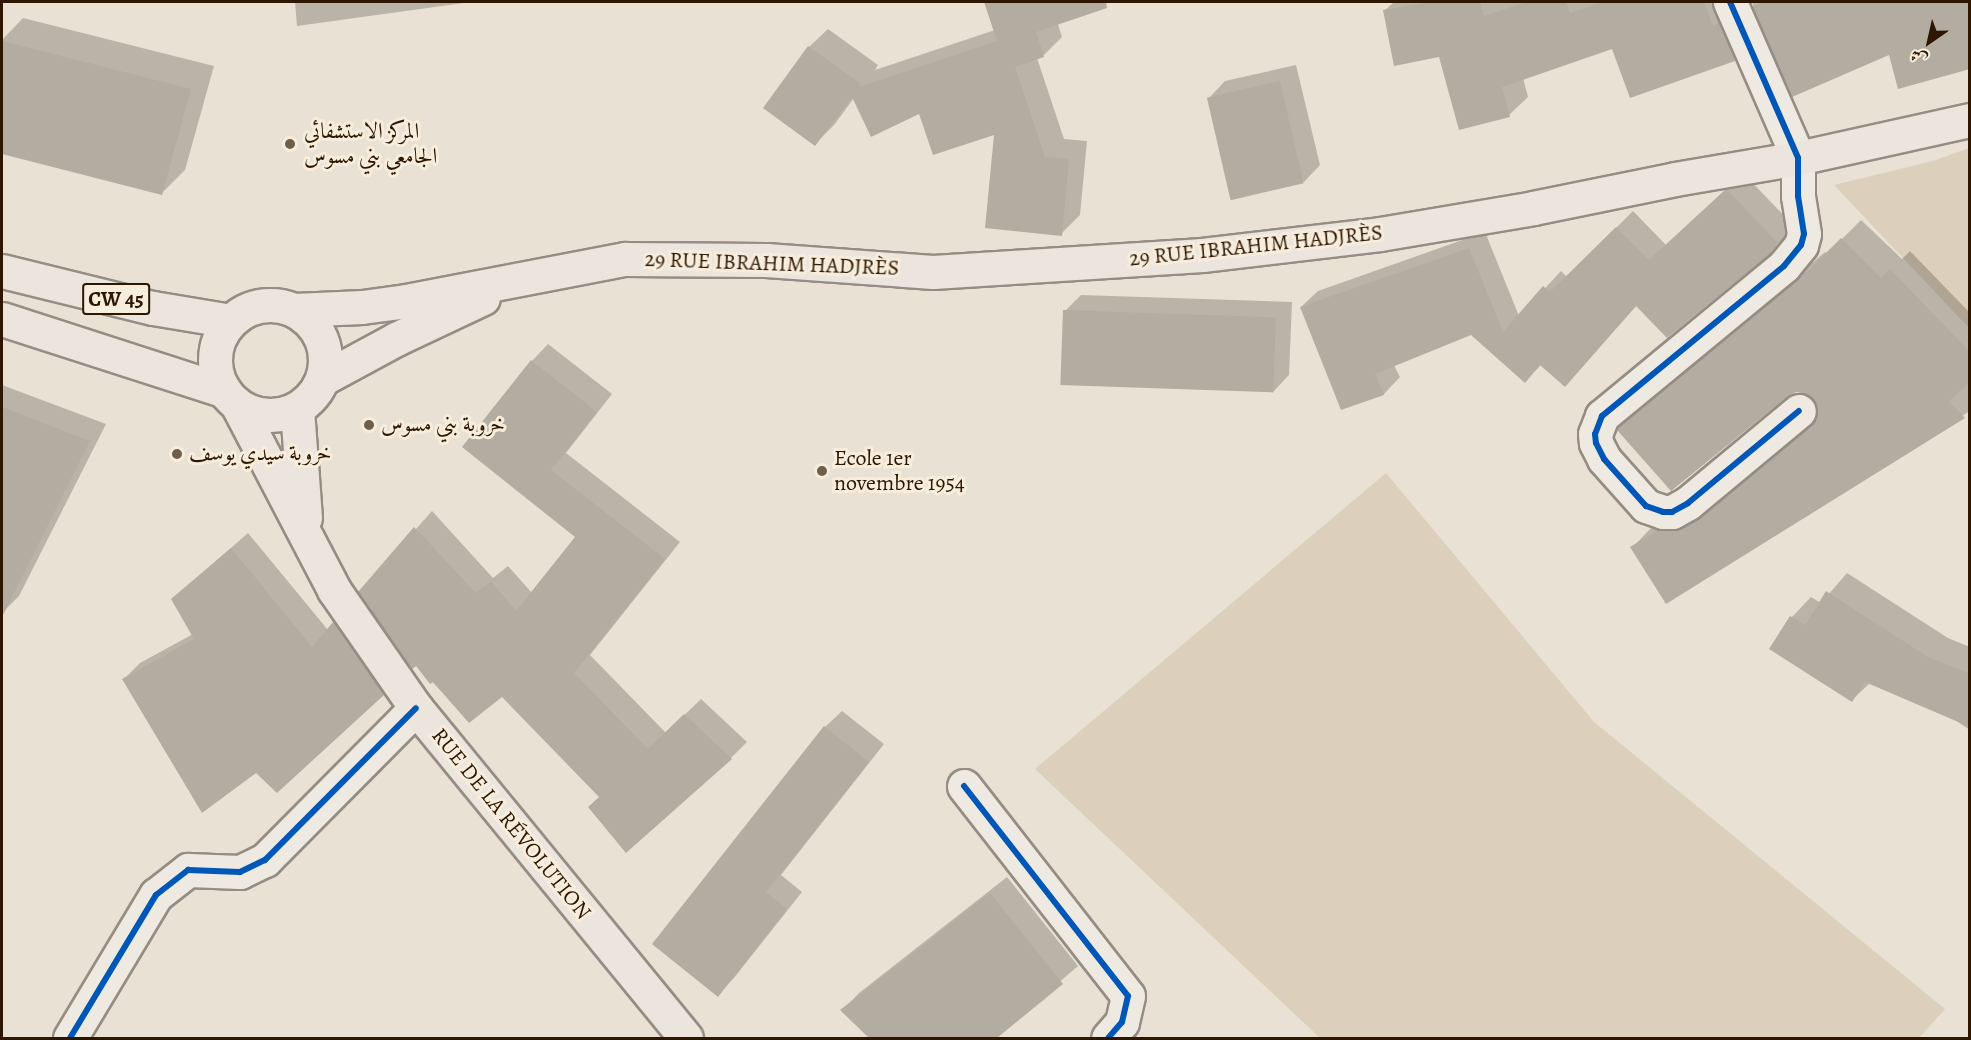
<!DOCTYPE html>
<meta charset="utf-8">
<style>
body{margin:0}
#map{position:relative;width:1971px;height:1040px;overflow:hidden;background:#e9e1d3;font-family:Alegreya,Amiri,serif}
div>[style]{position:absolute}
.green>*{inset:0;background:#dccfbb}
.shadow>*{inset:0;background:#0003}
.building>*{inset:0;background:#b3aca0;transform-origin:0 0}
.roads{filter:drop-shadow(2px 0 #958d83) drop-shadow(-2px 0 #958d83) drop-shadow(0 2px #958d83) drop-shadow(0 -2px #958d83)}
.minor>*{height:33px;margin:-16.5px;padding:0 16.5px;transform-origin:16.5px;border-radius:16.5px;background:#eeeae2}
.major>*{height:33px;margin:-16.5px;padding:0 16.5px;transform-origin:16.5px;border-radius:16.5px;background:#ebe5dd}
.major>.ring{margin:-16.5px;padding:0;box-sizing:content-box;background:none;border:33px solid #ebe5dd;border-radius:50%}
.cycleway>*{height:6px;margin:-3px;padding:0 3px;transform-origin:3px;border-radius:3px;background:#0057b8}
.dots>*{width:16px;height:16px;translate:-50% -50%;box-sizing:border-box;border:3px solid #f7eddd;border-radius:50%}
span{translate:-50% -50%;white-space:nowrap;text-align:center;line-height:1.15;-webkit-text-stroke:6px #f7eddd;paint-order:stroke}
.shield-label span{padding:2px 4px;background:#f7eddd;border:2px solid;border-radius:4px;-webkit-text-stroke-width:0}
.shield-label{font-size:21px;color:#2e1700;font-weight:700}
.poi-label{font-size:22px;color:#2e1700}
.left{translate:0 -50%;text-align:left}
.street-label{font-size:22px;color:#2e1700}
.frame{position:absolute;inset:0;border:3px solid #2e1700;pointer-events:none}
.north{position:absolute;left:1899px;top:12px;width:60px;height:60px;-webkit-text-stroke:4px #f7eddd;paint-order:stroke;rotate:214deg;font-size:16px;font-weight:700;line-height:24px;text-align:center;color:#2e1700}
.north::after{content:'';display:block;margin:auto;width:21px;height:27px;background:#2e1700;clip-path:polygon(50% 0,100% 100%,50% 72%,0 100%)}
</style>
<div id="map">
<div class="green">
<i style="clip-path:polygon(1969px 148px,1970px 148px,1969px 328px,1834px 185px,1933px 161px)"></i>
<i style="clip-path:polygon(1386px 473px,1594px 722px,1945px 1009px,1919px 1038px,1320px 1038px,1035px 769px)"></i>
</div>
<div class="shadow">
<i style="clip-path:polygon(295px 2px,471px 2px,297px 26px)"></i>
<i style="clip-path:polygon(985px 2px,1071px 2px,1072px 6px,1057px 21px,1062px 37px,1043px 56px,1037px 58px,1064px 139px,1087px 141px,1080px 215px,1061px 234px,995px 133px,854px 98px,834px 125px,815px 144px,809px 47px,828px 29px,878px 65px,875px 70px,995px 30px)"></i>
<i style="clip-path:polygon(1394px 2px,1737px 2px,1753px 41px,1734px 59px,1613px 47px,1523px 78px,1528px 97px,1509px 115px,1384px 11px)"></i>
<i style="clip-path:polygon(1752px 2px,1970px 2px,1970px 68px,1890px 53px,1793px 95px)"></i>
<i style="clip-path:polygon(23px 18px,214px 66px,185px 170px,162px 193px,2px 152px,2px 40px)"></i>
<i style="clip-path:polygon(1296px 65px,1320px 165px,1304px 182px,1209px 98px,1225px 81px)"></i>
<i style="clip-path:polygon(1744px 174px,1794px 226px,1787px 234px,1770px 252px,1637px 305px,1565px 385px,1541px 365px,1525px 381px,1471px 333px,1394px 365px,1400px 377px,1384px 394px,1342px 408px,1301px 307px,1318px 291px,1485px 232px,1519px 316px,1561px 271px,1567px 277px,1633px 211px,1666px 245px)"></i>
<i style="clip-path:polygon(1861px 220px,1902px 259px,1910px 251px,1970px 313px,1970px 411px,1666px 602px,1632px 548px,1651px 528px,1679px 511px,1702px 510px,1721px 498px,1817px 418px,1819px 407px,1815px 399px,1805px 392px,1795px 391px,1619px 428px,1639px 408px,1825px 252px,1827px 254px)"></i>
<i style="clip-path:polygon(1081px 295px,1292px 302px,1289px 375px,1273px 392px,1065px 311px)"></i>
<i style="clip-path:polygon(548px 344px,612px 394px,566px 453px,680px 542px,590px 655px,666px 733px,701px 699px,747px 742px,731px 758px,601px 797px,502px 695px,469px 721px,416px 664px,360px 592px,432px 511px,493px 578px,508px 566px,532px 593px,577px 536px,464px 447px,532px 361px)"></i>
<i style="clip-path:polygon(2px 385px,106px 424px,19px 596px,3px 612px)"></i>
<i style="clip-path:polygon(248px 533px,328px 630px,350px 607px,400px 677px,383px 694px,256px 771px,124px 679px,140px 663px,193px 634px,173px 599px)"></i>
<i style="clip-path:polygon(1847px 573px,1948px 638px,1970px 647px,1970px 730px,1952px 718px,1870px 683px,1852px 700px,1771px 648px,1792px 617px,1811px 597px,1821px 603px)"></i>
<i style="clip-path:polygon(842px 711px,884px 744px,781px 875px,802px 892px,734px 978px,717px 995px,825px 727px)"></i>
<i style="clip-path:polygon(1007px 877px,1078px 966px,994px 1038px,871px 1038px,843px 1010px,859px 993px)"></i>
</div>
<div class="building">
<i style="clip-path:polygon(984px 2px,1106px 2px,1107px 8px,1036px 32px,1044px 57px,1015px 67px,1045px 157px,1069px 159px,1062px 236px,985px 228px,994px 135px,933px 155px,919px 114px,871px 137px,852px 97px,815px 146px,763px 108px,808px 46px,861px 84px,859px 87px,997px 41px)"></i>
<i style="clip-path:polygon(1429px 2px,1480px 2px,1484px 16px,1527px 2px,1566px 2px,1570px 13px,1603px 2px,1704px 2px,1713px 26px,1719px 23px,1735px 61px,1630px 98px,1612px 49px,1502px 87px,1510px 117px,1459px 130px,1439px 57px,1394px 66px,1383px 10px)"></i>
<i style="clip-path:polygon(1763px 2px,1970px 2px,1970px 69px,1898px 89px,1889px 55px,1792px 97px,1752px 7px)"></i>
<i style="clip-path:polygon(2px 41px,191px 89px,162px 195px,2px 154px)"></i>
<i style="left:1280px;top:81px;width:105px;height:75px;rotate:77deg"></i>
<i style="clip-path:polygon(1726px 189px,1778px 243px,1771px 253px,1667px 338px,1636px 306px,1565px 387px,1540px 365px,1525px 383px,1471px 335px,1375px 374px,1384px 395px,1341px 410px,1300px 307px,1469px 248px,1503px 332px,1543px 286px,1550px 292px,1616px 227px,1649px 260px)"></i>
<i style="clip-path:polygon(1841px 238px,1881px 278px,1890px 269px,1970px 352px,1970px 382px,1949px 401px,1965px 418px,1666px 604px,1630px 547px,1658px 530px,1681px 529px,1700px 517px,1811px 425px,1817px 417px,1817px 407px,1814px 400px,1806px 394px,1796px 392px,1788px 396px,1671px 491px,1617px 430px,1618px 427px,1796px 280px,1804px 271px,1806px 273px)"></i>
<i style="left:1063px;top:310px;width:213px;height:75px;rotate:2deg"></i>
<i style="clip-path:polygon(531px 360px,597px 412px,551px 470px,665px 559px,574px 673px,648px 749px,684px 714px,732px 759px,626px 853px,588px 807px,599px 797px,502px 697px,469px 723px,433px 682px,430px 684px,416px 666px,412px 669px,358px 592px,414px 527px,476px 593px,491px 581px,516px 611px,575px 537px,462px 447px)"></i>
<i style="clip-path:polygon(2px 407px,90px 441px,2px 617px)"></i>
<i style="clip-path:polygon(231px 548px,312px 647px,333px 622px,384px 695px,277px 793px,256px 773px,202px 813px,122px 679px,194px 639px,171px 599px)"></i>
<i style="clip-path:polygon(1826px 591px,1928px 657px,1970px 674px,1970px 727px,1865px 682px,1852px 702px,1769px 649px,1790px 616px,1805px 625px)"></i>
<i style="clip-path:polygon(824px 726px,869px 762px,766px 892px,787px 909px,718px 997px,652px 944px)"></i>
<i style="clip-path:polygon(990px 893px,1063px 984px,997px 1038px,869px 1038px,840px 1010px)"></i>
</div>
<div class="roads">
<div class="minor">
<i style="left:1730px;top:2px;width:170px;rotate:66.4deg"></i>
<i style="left:1798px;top:158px;width:38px;rotate:90deg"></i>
<i style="left:1798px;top:196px;width:38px;rotate:81deg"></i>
<i style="left:1804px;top:234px;width:11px;rotate:105deg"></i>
<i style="left:1801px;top:245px;width:27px;rotate:129deg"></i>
<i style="left:1784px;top:266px;width:236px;rotate:140.5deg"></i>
<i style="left:1602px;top:416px;width:19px;rotate:111deg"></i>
<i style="left:1595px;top:434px;width:9px;rotate:84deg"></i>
<i style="left:1596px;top:443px;width:18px;rotate:63deg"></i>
<i style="left:1604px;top:459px;width:63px;rotate:48.2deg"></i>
<i style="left:1646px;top:506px;width:18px;rotate:19deg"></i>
<i style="left:1663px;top:512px;width:9px"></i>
<i style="left:1672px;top:512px;width:18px;rotate:-29deg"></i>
<i style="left:1688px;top:503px;width:144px;rotate:-39.7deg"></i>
<i style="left:964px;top:786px;width:266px;rotate:52deg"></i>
<i style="left:1128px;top:996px;width:27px;rotate:103deg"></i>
<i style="left:1122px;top:1022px;width:21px;rotate:131deg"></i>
<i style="left:70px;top:1038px;width:167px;rotate:-59deg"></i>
<i style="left:156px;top:895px;width:41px;rotate:-38deg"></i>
<i style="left:188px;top:870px;width:52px;rotate:2.2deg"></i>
<i style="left:240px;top:872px;width:28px;rotate:-26deg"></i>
<i style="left:265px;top:860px;width:214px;rotate:-45.2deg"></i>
</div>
<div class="major">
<i style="left:2px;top:271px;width:155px;rotate:13.8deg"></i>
<i style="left:153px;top:308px;width:79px;rotate:9.5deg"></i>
<i class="ring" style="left:215px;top:305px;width:77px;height:77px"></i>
<i style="left:294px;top:310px;width:68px;rotate:-2.5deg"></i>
<i style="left:362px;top:307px;width:44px;rotate:-7.8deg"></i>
<i style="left:406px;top:301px;width:223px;rotate:-10.9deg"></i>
<i style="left:625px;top:259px;width:141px;rotate:0.4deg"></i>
<i style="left:766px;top:260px;width:167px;rotate:4.1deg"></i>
<i style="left:933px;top:272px;width:270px;rotate:-3.6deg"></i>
<i style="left:1202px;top:255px;width:179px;rotate:-6.7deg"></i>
<i style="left:1380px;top:234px;width:155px;rotate:-9.6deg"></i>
<i style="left:1533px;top:208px;width:145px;rotate:-11.5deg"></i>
<i style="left:1675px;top:179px;width:125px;rotate:-9.7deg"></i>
<i style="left:1798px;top:158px;width:176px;rotate:-12.5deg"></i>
<i style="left:2px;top:319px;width:234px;rotate:17.9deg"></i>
<i style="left:324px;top:378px;width:82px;rotate:-28.4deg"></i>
<i style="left:396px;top:339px;width:96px;rotate:-25.2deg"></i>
<i style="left:238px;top:406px;width:208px;rotate:62.4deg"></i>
<i style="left:334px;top:590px;width:144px;rotate:55.2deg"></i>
<i style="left:416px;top:708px;width:426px;rotate:50.7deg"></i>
<i style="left:297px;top:409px;width:109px;rotate:85.8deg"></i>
</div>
</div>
<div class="cycleway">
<i style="left:1730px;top:2px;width:170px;rotate:66.4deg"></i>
<i style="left:1798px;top:158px;width:38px;rotate:90deg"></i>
<i style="left:1798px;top:196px;width:38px;rotate:81deg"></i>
<i style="left:1804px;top:234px;width:11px;rotate:105deg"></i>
<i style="left:1801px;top:245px;width:27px;rotate:129deg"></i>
<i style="left:1784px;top:266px;width:236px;rotate:140.5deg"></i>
<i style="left:1602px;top:416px;width:19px;rotate:111deg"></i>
<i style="left:1595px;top:434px;width:9px;rotate:84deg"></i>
<i style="left:1596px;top:443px;width:18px;rotate:63deg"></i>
<i style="left:1604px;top:459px;width:63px;rotate:48.2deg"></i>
<i style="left:1646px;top:506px;width:18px;rotate:19deg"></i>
<i style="left:1663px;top:512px;width:9px"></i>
<i style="left:1672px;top:512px;width:18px;rotate:-29deg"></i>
<i style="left:1688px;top:503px;width:144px;rotate:-39.7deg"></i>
<i style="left:964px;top:786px;width:266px;rotate:52deg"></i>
<i style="left:1128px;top:996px;width:27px;rotate:103deg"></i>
<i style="left:1122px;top:1022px;width:21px;rotate:131deg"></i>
<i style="left:70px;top:1038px;width:167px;rotate:-59deg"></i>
<i style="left:156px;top:895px;width:41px;rotate:-38deg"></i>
<i style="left:188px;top:870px;width:52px;rotate:2.2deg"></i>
<i style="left:240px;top:872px;width:28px;rotate:-26deg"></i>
<i style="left:265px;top:860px;width:214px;rotate:-45.2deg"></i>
</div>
<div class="dots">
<i style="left:290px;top:144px;background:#6f5e4a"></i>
<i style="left:369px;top:425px;background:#6f5e4a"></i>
<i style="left:177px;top:454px;background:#6f5e4a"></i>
<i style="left:822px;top:471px;background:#6f5e4a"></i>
</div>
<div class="shield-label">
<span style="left:116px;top:299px">CW 45</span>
</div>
<div class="poi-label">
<span class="left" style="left:304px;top:144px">المركز الاستشفائي<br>الجامعي بني مسوس</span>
<span class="left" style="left:381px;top:425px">خروبة بني مسوس</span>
<span class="left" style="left:189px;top:454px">خروبة سيدي يوسف</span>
<span class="left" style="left:834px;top:471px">Ecole 1er<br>novembre 1954</span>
</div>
<div class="street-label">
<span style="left:1256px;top:246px;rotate:-6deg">29 RUE IBRAHIM HADJRÈS</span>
<span style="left:772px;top:264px;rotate:2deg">29 RUE IBRAHIM HADJRÈS</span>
<span style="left:511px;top:824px;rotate:51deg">RUE DE LA RÉVOLUTION</span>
</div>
<div class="frame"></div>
<div class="north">ش</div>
</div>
